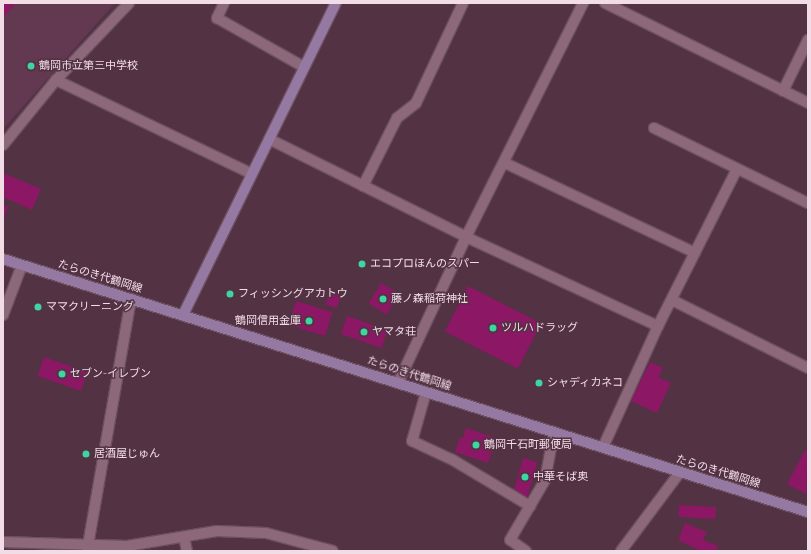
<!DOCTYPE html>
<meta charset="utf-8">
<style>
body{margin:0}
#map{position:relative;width:811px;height:554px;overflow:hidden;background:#533244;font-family:"Sofia Sans Condensed","Noto Sans JP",sans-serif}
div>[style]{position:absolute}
.built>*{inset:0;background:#623950}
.building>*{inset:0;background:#8c1764;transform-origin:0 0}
.roads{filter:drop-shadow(1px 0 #6b505f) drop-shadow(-1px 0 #6b505f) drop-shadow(0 1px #6b505f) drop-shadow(0 -1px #6b505f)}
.street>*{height:10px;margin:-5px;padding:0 5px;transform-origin:5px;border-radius:5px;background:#8d687b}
.secondary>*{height:10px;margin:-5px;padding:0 5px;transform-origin:5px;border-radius:5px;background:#9579a3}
.dots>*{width:11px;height:11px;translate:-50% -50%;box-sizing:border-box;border:2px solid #533244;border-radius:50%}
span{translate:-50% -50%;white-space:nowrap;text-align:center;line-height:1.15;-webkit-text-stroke:3px #533244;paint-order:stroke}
.poi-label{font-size:11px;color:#f2dde7}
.left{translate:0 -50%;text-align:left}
.right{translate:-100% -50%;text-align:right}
.street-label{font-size:11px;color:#f2dde7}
.frame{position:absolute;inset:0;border:4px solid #f2dde7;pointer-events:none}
</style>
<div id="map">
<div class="built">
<i style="clip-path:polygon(3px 3px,115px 3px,3px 129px)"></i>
</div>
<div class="building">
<i style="clip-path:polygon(3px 3px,16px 3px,3px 18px)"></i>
<i style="clip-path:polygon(3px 173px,41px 189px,32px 210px,3px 197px)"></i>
<i style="clip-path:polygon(3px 205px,8px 207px,3px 219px)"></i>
<i style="left:381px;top:283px;width:21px;height:24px;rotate:31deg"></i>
<i style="left:468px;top:286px;width:82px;height:51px;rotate:27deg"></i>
<i style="left:330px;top:291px;width:12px;height:14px;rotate:20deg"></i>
<i style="left:296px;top:301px;width:38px;height:25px;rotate:17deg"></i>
<i style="left:347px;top:316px;width:43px;height:19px;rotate:19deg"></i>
<i style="left:44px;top:357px;width:46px;height:20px;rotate:19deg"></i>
<i style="clip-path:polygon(650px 362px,663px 368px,658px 377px,671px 383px,657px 413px,631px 401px)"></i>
<i style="clip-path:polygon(466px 428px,496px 438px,488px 463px,455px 452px,460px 437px,463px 438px)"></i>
<i style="clip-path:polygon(805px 450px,808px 451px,806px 494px,787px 484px)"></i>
<i style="left:523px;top:458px;width:15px;height:36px;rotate:16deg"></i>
<i style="left:679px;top:505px;width:37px;height:12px;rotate:3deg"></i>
<i style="clip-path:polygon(685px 523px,707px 532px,703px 540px,718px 546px,716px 551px,701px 551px,678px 540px)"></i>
</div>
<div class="roads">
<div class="street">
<i style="left:224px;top:3px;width:17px;rotate:115deg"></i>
<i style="left:217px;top:18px;width:100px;rotate:29.4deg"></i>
<i style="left:605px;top:3px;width:226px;rotate:26.2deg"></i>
<i style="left:56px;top:80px;width:217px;rotate:25.6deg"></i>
<i style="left:783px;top:91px;width:57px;rotate:-63.9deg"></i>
<i style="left:654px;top:128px;width:171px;rotate:26deg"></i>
<i style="left:269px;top:139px;width:220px;rotate:26.4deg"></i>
<i style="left:466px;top:237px;width:212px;rotate:24.9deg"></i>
<i style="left:658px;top:326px;width:133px;rotate:114.4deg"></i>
<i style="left:3px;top:145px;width:84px;rotate:-50.8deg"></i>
<i style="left:56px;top:80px;width:106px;rotate:-46.5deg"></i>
<i style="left:505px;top:163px;width:210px;rotate:25.3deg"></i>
<i style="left:363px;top:186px;width:76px;rotate:-63.4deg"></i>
<i style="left:397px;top:118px;width:24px;rotate:-38deg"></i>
<i style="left:416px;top:103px;width:110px;rotate:-64.8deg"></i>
<i style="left:672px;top:300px;width:152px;rotate:26.6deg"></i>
<i style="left:3px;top:315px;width:53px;rotate:-69.2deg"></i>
<i style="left:658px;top:326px;width:176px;rotate:-63.3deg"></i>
<i style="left:398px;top:383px;width:161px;rotate:-65deg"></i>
<i style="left:466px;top:237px;width:262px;rotate:-63.4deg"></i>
<i style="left:426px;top:392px;width:51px;rotate:105.9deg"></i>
<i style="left:412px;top:441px;width:45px;rotate:24.9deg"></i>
<i style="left:453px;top:460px;width:90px;rotate:30.9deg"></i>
<i style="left:184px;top:537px;width:14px;rotate:78deg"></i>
<i style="left:3px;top:542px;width:124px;rotate:1.8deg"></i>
<i style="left:127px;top:546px;width:91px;rotate:-9.5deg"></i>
<i style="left:217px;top:531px;width:49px;rotate:2.3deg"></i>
<i style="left:266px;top:533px;width:69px;rotate:15deg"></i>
<i style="left:87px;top:551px;width:256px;rotate:-80.1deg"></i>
<i style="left:526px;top:551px;width:19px;rotate:-145deg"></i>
<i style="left:510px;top:540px;width:69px;rotate:-59.7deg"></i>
<i style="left:545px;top:480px;width:49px;rotate:-79.4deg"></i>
<i style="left:621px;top:551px;width:99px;rotate:-53.2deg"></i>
</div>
<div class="secondary">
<i style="left:3px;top:259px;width:844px;rotate:17.45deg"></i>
<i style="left:183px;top:315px;width:347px;rotate:-63.9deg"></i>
</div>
</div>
<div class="dots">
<i style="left:31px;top:66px;background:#3fd4a2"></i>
<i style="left:362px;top:264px;background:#3fd4a2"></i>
<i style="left:230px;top:294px;background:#3fd4a2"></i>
<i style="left:383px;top:299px;background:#3fd4a2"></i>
<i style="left:38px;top:307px;background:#3fd4a2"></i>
<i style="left:309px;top:321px;background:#3fd4a2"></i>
<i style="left:493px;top:328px;background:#3fd4a2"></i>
<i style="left:364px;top:332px;background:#3fd4a2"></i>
<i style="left:62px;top:374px;background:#3fd4a2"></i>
<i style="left:539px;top:383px;background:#3fd4a2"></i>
<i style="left:476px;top:445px;background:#3fd4a2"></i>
<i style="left:86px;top:454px;background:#3fd4a2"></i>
<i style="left:525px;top:477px;background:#3fd4a2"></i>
</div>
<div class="poi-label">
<span class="left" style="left:39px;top:66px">鶴岡市立第三中学校</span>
<span class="left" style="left:370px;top:264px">エコプロほんのスパー</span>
<span class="left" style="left:238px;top:294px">フィッシングアカトウ</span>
<span class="left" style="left:391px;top:299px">藤ノ森稲荷神社</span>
<span class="left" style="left:46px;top:307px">ママクリーニング</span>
<span class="right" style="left:301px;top:321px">鶴岡信用金庫</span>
<span class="left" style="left:501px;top:328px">ツルハドラッグ</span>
<span class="left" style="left:372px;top:332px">ヤマタ荘</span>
<span class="left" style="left:70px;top:374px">セブン-イレブン</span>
<span class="left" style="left:547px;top:383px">シャディカネコ</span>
<span class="left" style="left:484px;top:445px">鶴岡千石町郵便局</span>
<span class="left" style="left:94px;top:454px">居酒屋じゅん</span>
<span class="left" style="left:533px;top:477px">中華そば奥</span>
</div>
<div class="street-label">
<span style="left:100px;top:277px;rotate:17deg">たらのき代鶴岡線</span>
<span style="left:409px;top:374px;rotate:18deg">たらのき代鶴岡線</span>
<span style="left:718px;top:472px;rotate:17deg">たらのき代鶴岡線</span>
</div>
<div class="frame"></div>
</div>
